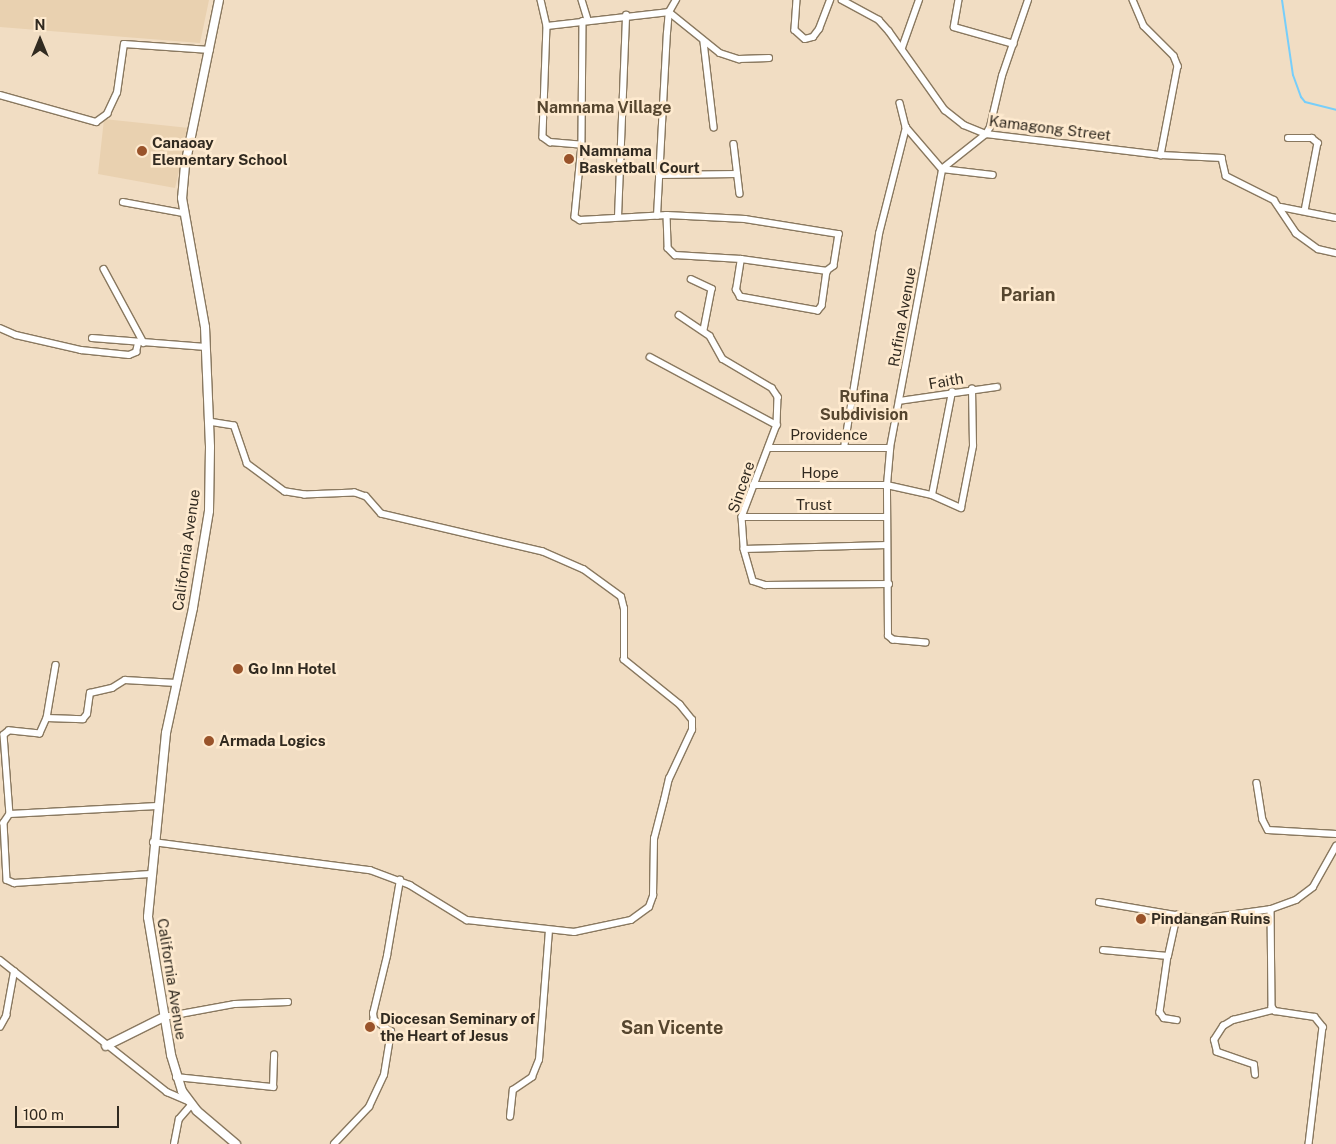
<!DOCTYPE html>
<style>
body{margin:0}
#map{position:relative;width:1336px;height:1144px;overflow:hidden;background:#f1ddc3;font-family:"Public Sans",sans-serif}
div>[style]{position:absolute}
.built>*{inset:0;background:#e9d1b0}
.green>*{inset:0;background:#adbe90}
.round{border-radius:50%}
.stream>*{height:2px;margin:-1px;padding:0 1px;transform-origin:1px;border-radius:1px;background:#77cefa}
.roads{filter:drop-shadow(1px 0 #89785f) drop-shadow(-1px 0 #89785f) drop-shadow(0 1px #89785f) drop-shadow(0 -1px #89785f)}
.street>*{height:5.5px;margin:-2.75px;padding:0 2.75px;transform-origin:2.75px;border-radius:2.75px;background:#fff}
.secondary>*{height:8px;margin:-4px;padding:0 4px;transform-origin:4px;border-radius:4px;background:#fff}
.dots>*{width:14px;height:14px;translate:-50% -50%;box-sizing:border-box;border:2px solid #feeacf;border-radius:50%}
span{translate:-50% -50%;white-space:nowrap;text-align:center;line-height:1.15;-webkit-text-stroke:5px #feeacf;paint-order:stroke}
.street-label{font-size:15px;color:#312a20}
.poi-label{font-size:15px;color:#312a20;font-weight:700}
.left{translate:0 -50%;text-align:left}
.neighbourhood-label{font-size:16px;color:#56462f;font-weight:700}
.quarter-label{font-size:18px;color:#56462f;font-weight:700}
.north{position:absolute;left:15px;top:15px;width:50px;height:50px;-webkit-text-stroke:4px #feeacf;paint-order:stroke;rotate:0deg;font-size:14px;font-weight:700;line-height:20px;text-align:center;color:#312a20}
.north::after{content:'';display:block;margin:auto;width:18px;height:22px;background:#312a20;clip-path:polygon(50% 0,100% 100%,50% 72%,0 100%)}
.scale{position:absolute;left:15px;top:1106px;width:104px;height:22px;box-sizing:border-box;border:2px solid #312a20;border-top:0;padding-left:6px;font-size:15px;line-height:18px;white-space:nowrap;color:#312a20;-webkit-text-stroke:4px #feeacf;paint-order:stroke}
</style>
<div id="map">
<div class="built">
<i style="clip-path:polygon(0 0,209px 0,200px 43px,0 27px)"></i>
<i style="clip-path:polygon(104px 119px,189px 128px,175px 188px,98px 174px)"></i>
</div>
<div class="green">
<i class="round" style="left:562px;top:152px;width:14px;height:14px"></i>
</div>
<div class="stream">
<i style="left:1282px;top:0;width:76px;rotate:81.7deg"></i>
<i style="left:1293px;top:75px;width:23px;rotate:70deg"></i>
<i style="left:1301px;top:97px;width:6px;rotate:51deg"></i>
<i style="left:1305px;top:102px;width:32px;rotate:14deg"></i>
</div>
<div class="roads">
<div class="street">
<i style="left:541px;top:0;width:27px;rotate:77deg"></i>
<i style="left:547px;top:26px;width:111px;rotate:92.1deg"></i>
<i style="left:543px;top:137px;width:9px;rotate:36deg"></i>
<i style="left:550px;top:142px;width:32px;rotate:5deg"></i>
<i style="left:582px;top:0;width:21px;rotate:73deg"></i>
<i style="left:797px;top:0;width:30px;rotate:94deg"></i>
<i style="left:795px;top:30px;width:13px;rotate:42deg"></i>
<i style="left:805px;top:39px;width:8px;rotate:-14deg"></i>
<i style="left:813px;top:37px;width:10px;rotate:-53deg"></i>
<i style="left:819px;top:29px;width:31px;rotate:-69deg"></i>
<i style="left:842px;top:0;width:42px;rotate:28.4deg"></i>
<i style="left:879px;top:20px;width:15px;rotate:48deg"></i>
<i style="left:889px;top:31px;width:97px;rotate:54.7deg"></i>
<i style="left:945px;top:110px;width:24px;rotate:38deg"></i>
<i style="left:964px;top:125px;width:24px;rotate:22deg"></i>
<i style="left:986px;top:134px;width:176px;rotate:6.8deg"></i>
<i style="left:959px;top:0;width:27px;rotate:100deg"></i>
<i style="left:954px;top:27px;width:62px;rotate:15.8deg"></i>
<i style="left:1133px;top:0;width:28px;rotate:67deg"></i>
<i style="left:1144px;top:26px;width:42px;rotate:45deg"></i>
<i style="left:1174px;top:56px;width:11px;rotate:68deg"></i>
<i style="left:1178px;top:66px;width:91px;rotate:100.8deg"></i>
<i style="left:1161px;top:155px;width:61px;rotate:2.8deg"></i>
<i style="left:1222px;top:158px;width:18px;rotate:77deg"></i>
<i style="left:1226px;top:176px;width:54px;rotate:26.6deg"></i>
<i style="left:1274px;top:200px;width:40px;rotate:56deg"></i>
<i style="left:1296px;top:233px;width:27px;rotate:36deg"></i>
<i style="left:1318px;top:249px;width:18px;rotate:13deg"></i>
<i style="left:669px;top:12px;width:65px;rotate:38.8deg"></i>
<i style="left:720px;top:53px;width:20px;rotate:18deg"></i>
<i style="left:739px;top:59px;width:30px;rotate:-2deg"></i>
<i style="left:583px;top:21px;width:124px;rotate:90.5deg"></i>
<i style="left:582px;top:145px;width:72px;rotate:95.6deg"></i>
<i style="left:575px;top:217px;width:6px;rotate:31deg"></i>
<i style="left:580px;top:220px;width:87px;rotate:-3.3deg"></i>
<i style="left:667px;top:215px;width:78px;rotate:2.9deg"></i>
<i style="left:745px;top:219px;width:95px;rotate:9.1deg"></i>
<i style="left:839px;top:234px;width:32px;rotate:99deg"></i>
<i style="left:834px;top:266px;width:9px;rotate:144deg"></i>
<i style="left:827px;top:271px;width:35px;rotate:98deg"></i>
<i style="left:822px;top:306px;width:6px;rotate:129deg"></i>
<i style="left:818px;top:311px;width:79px;rotate:-169.8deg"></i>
<i style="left:740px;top:297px;width:8px;rotate:-120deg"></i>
<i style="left:736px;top:290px;width:31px;rotate:-81deg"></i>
<i style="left:547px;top:26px;width:123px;rotate:-6.5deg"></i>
<i style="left:704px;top:42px;width:86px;rotate:83.3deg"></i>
<i style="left:902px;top:48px;width:51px;rotate:-70.5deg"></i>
<i style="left:0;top:95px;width:100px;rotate:15.7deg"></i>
<i style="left:96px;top:122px;width:14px;rotate:-36deg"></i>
<i style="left:107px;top:114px;width:23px;rotate:-65deg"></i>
<i style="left:117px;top:93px;width:49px;rotate:-81.9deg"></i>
<i style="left:124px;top:44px;width:86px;rotate:4deg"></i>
<i style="left:900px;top:103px;width:25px;rotate:76deg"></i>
<i style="left:906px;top:127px;width:55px;rotate:49.4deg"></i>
<i style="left:942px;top:169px;width:51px;rotate:6.7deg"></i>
<i style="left:1288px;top:138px;width:24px"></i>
<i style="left:1312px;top:138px;width:8px;rotate:40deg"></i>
<i style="left:1318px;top:143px;width:69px;rotate:100.8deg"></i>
<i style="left:734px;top:144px;width:50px;rotate:83.2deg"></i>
<i style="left:659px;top:175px;width:78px;rotate:-0.7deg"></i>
<i style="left:123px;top:202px;width:61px;rotate:10.4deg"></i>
<i style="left:1281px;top:207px;width:56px;rotate:11.3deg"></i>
<i style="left:667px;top:215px;width:33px;rotate:88deg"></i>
<i style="left:668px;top:248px;width:10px;rotate:45deg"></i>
<i style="left:675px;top:255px;width:66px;rotate:3.5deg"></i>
<i style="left:741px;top:259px;width:87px;rotate:7.9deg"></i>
<i style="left:657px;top:216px;width:183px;rotate:-86.9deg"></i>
<i style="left:667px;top:33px;width:21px;rotate:-85deg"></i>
<i style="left:669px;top:12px;width:14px;rotate:-60deg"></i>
<i style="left:618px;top:217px;width:202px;rotate:-87.7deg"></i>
<i style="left:104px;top:269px;width:84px;rotate:61.6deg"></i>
<i style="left:691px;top:279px;width:23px;rotate:25deg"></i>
<i style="left:712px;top:289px;width:42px;rotate:101deg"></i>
<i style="left:679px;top:315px;width:37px;rotate:34deg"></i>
<i style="left:710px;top:336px;width:26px;rotate:61deg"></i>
<i style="left:723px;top:359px;width:57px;rotate:30.6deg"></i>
<i style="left:772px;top:388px;width:11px;rotate:56deg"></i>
<i style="left:778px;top:397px;width:28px;rotate:92deg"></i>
<i style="left:777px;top:425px;width:98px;rotate:110.8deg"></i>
<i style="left:742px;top:517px;width:32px;rotate:86deg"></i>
<i style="left:744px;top:549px;width:33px;rotate:74deg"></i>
<i style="left:753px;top:581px;width:13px;rotate:18deg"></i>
<i style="left:765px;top:585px;width:124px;rotate:-0.5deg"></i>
<i style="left:0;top:328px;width:17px;rotate:24deg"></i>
<i style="left:16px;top:335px;width:67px;rotate:13deg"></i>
<i style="left:81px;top:350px;width:48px;rotate:5.9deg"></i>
<i style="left:129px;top:355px;width:8px;rotate:-23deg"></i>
<i style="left:136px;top:352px;width:9px;rotate:-77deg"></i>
<i style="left:92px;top:338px;width:114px;rotate:4.5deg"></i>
<i style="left:650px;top:357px;width:144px;rotate:28.2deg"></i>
<i style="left:899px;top:401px;width:99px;rotate:-8.1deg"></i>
<i style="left:768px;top:448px;width:122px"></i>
<i style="left:844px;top:448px;width:217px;rotate:-80.7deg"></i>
<i style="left:879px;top:234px;width:110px;rotate:-75.8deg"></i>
<i style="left:753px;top:485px;width:134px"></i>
<i style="left:887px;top:485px;width:46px;rotate:12.5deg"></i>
<i style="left:932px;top:495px;width:32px;rotate:24deg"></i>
<i style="left:961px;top:508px;width:63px;rotate:-79deg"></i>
<i style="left:973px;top:446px;width:57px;rotate:-91deg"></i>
<i style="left:932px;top:495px;width:105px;rotate:-79deg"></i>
<i style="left:742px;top:517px;width:145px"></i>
<i style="left:744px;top:549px;width:143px;rotate:-1.6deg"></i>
<i style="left:926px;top:643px;width:33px;rotate:-175deg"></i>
<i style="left:893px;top:640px;width:6px;rotate:-141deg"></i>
<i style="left:888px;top:636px;width:151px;rotate:-90.4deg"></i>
<i style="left:887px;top:485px;width:37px;rotate:-85deg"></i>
<i style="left:890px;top:448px;width:284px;rotate:-79.4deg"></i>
<i style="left:942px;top:169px;width:56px;rotate:-38.5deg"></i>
<i style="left:986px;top:134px;width:8px;rotate:-60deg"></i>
<i style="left:990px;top:127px;width:52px;rotate:-76.8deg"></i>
<i style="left:1002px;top:76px;width:80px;rotate:-71.1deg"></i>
<i style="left:56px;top:665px;width:54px;rotate:99.6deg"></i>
<i style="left:47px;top:718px;width:36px;rotate:2deg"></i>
<i style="left:83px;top:719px;width:6px;rotate:-51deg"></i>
<i style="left:87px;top:714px;width:21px;rotate:-82deg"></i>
<i style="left:90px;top:693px;width:23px;rotate:-13deg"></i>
<i style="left:112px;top:688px;width:15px;rotate:-32deg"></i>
<i style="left:125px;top:680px;width:51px;rotate:3.4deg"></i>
<i style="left:47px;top:718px;width:17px;rotate:114deg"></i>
<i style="left:40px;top:734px;width:31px;rotate:-174deg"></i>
<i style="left:9px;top:731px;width:6px;rotate:141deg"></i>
<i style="left:4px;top:735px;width:79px;rotate:85.7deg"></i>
<i style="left:10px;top:814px;width:11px;rotate:124deg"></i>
<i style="left:4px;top:823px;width:57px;rotate:87deg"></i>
<i style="left:7px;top:880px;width:8px;rotate:23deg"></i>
<i style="left:14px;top:883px;width:136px;rotate:-3.8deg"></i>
<i style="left:1257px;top:783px;width:37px;rotate:81deg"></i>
<i style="left:1263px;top:820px;width:11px;rotate:63deg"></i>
<i style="left:1268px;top:830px;width:68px;rotate:3.4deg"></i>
<i style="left:10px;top:814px;width:147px;rotate:-3.1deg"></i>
<i style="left:153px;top:842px;width:219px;rotate:7.4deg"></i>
<i style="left:370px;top:870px;width:43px;rotate:20.6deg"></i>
<i style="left:410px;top:885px;width:67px;rotate:31.6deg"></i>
<i style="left:467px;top:920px;width:108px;rotate:6.4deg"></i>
<i style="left:574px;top:932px;width:58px;rotate:-11.9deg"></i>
<i style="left:631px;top:920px;width:22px;rotate:-36deg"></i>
<i style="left:649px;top:907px;width:12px;rotate:-70deg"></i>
<i style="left:653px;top:896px;width:57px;rotate:-89deg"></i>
<i style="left:654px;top:839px;width:40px;rotate:-75.6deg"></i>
<i style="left:664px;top:800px;width:22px;rotate:-77deg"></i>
<i style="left:669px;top:779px;width:54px;rotate:-64.9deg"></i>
<i style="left:692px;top:730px;width:10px;rotate:-90deg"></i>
<i style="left:692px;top:720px;width:19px;rotate:-129deg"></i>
<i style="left:680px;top:705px;width:72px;rotate:-141.2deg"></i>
<i style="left:624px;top:660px;width:51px;rotate:-90deg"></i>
<i style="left:624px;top:609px;width:12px;rotate:-104deg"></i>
<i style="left:621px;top:597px;width:46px;rotate:-143.9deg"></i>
<i style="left:584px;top:570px;width:45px;rotate:-156.3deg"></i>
<i style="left:543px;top:552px;width:166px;rotate:-166.8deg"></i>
<i style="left:381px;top:514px;width:23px;rotate:-131deg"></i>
<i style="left:366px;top:497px;width:12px;rotate:-160deg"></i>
<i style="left:355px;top:493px;width:50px;rotate:177.7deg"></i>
<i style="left:305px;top:495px;width:20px;rotate:-171deg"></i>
<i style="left:285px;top:492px;width:47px;rotate:-143.6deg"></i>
<i style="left:247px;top:464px;width:40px;rotate:-108.9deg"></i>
<i style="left:234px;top:426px;width:25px;rotate:-171deg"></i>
<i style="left:1099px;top:902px;width:102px;rotate:9.6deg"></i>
<i style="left:1200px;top:919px;width:72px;rotate:-8deg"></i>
<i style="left:1271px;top:909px;width:27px;rotate:-20deg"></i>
<i style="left:1296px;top:900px;width:21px;rotate:-37deg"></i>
<i style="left:1313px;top:887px;width:47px;rotate:-60.7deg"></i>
<i style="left:1271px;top:909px;width:98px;rotate:89.4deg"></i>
<i style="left:1272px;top:1007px;width:5px;rotate:53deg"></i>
<i style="left:1275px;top:1011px;width:40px;rotate:8.5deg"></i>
<i style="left:1315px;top:1017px;width:13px;rotate:51deg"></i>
<i style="left:1323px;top:1027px;width:118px;rotate:96.8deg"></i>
<i style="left:1103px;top:950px;width:65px;rotate:5.3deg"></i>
<i style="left:1168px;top:956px;width:42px;rotate:-77.6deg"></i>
<i style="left:1168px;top:956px;width:57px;rotate:98.1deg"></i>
<i style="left:1160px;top:1012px;width:7px;rotate:56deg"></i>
<i style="left:1164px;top:1018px;width:13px;rotate:9deg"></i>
<i style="left:0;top:960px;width:213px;rotate:38.3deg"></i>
<i style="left:167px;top:1092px;width:23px;rotate:23deg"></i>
<i style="left:164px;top:1017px;width:72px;rotate:-10.4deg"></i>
<i style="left:235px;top:1004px;width:53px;rotate:-2.2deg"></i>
<i style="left:0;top:1027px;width:13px;rotate:-61deg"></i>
<i style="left:6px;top:1016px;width:45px;rotate:-79.7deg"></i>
<i style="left:1255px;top:1075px;width:10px;rotate:-96deg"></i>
<i style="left:1254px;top:1065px;width:39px;rotate:-161deg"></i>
<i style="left:1217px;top:1052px;width:12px;rotate:-104deg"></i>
<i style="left:1214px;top:1040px;width:17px;rotate:-57deg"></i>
<i style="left:1223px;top:1026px;width:12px;rotate:-31deg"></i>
<i style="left:1233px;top:1020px;width:41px;rotate:-14deg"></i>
<i style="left:176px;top:1077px;width:98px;rotate:5.9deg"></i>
<i style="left:273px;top:1087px;width:32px;rotate:-88deg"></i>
<i style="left:510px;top:1117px;width:27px;rotate:-84deg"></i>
<i style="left:513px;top:1090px;width:23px;rotate:-34deg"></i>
<i style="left:532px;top:1077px;width:18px;rotate:-68deg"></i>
<i style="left:539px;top:1060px;width:129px;rotate:-85.6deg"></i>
<i style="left:174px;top:1144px;width:25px;rotate:-79deg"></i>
<i style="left:179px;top:1119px;width:18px;rotate:-49deg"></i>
<i style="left:334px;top:1144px;width:51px;rotate:-46.6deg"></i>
<i style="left:369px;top:1107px;width:35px;rotate:-65deg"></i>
<i style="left:384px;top:1075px;width:44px;rotate:-80.8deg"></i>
<i style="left:391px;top:1032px;width:21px;rotate:-145deg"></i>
<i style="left:374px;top:1020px;width:6px;rotate:-99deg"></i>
<i style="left:373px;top:1014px;width:60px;rotate:-76.4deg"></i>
<i style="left:387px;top:956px;width:77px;rotate:-80.3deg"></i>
</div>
<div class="secondary">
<i style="left:219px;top:0;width:168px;rotate:101.6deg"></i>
<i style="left:185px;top:165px;width:33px;rotate:95deg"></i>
<i style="left:182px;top:198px;width:131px;rotate:79.9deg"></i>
<i style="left:205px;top:327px;width:120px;rotate:87.6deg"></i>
<i style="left:210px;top:447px;width:64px;rotate:90.9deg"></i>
<i style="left:209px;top:511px;width:98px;rotate:99.4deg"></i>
<i style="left:193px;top:608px;width:128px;rotate:102.2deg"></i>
<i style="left:166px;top:733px;width:185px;rotate:95.6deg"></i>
<i style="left:148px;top:917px;width:140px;rotate:80.5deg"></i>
<i style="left:171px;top:1055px;width:38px;rotate:73deg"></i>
<i style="left:182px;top:1091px;width:25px;rotate:53deg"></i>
<i style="left:197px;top:1111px;width:51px;rotate:40.2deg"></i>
<i style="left:106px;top:1046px;width:65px;rotate:-26.6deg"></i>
</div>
</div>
<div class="dots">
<i style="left:142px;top:151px;background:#99532a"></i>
<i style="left:569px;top:159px;background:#99532a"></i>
<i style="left:238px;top:669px;background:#99532a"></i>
<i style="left:209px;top:741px;background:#99532a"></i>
<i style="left:1141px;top:919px;background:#99532a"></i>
<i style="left:370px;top:1027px;background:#99532a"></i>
</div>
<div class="street-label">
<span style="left:1050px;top:128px;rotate:7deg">Kamagong Street</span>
<span style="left:902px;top:317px;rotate:-80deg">Rufina Avenue</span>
<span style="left:946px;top:381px;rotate:-10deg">Faith</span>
<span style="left:829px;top:435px">Providence</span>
<span style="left:820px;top:473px">Hope</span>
<span style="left:741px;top:487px;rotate:-71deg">Sincere</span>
<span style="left:814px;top:505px">Trust</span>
<span style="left:186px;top:550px;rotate:-82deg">California Avenue</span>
<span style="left:172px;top:979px;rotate:81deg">California Avenue</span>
</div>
<div class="poi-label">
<span class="left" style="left:152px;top:151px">Canaoay<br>Elementary School</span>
<span class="left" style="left:579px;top:159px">Namnama<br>Basketball Court</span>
<span class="left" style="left:248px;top:669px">Go Inn Hotel</span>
<span class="left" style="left:219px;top:741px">Armada Logics</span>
<span class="left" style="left:1151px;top:919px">Pindangan Ruins</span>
<span class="left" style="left:380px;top:1027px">Diocesan Seminary of<br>the Heart of Jesus</span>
</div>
<div class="neighbourhood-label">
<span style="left:604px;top:108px">Namnama Village</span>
<span style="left:864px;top:406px">Rufina<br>Subdivision</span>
</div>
<div class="quarter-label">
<span style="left:1028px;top:295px">Parian</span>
<span style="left:672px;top:1028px">San Vicente</span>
</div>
<div class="north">N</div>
<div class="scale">100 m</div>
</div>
